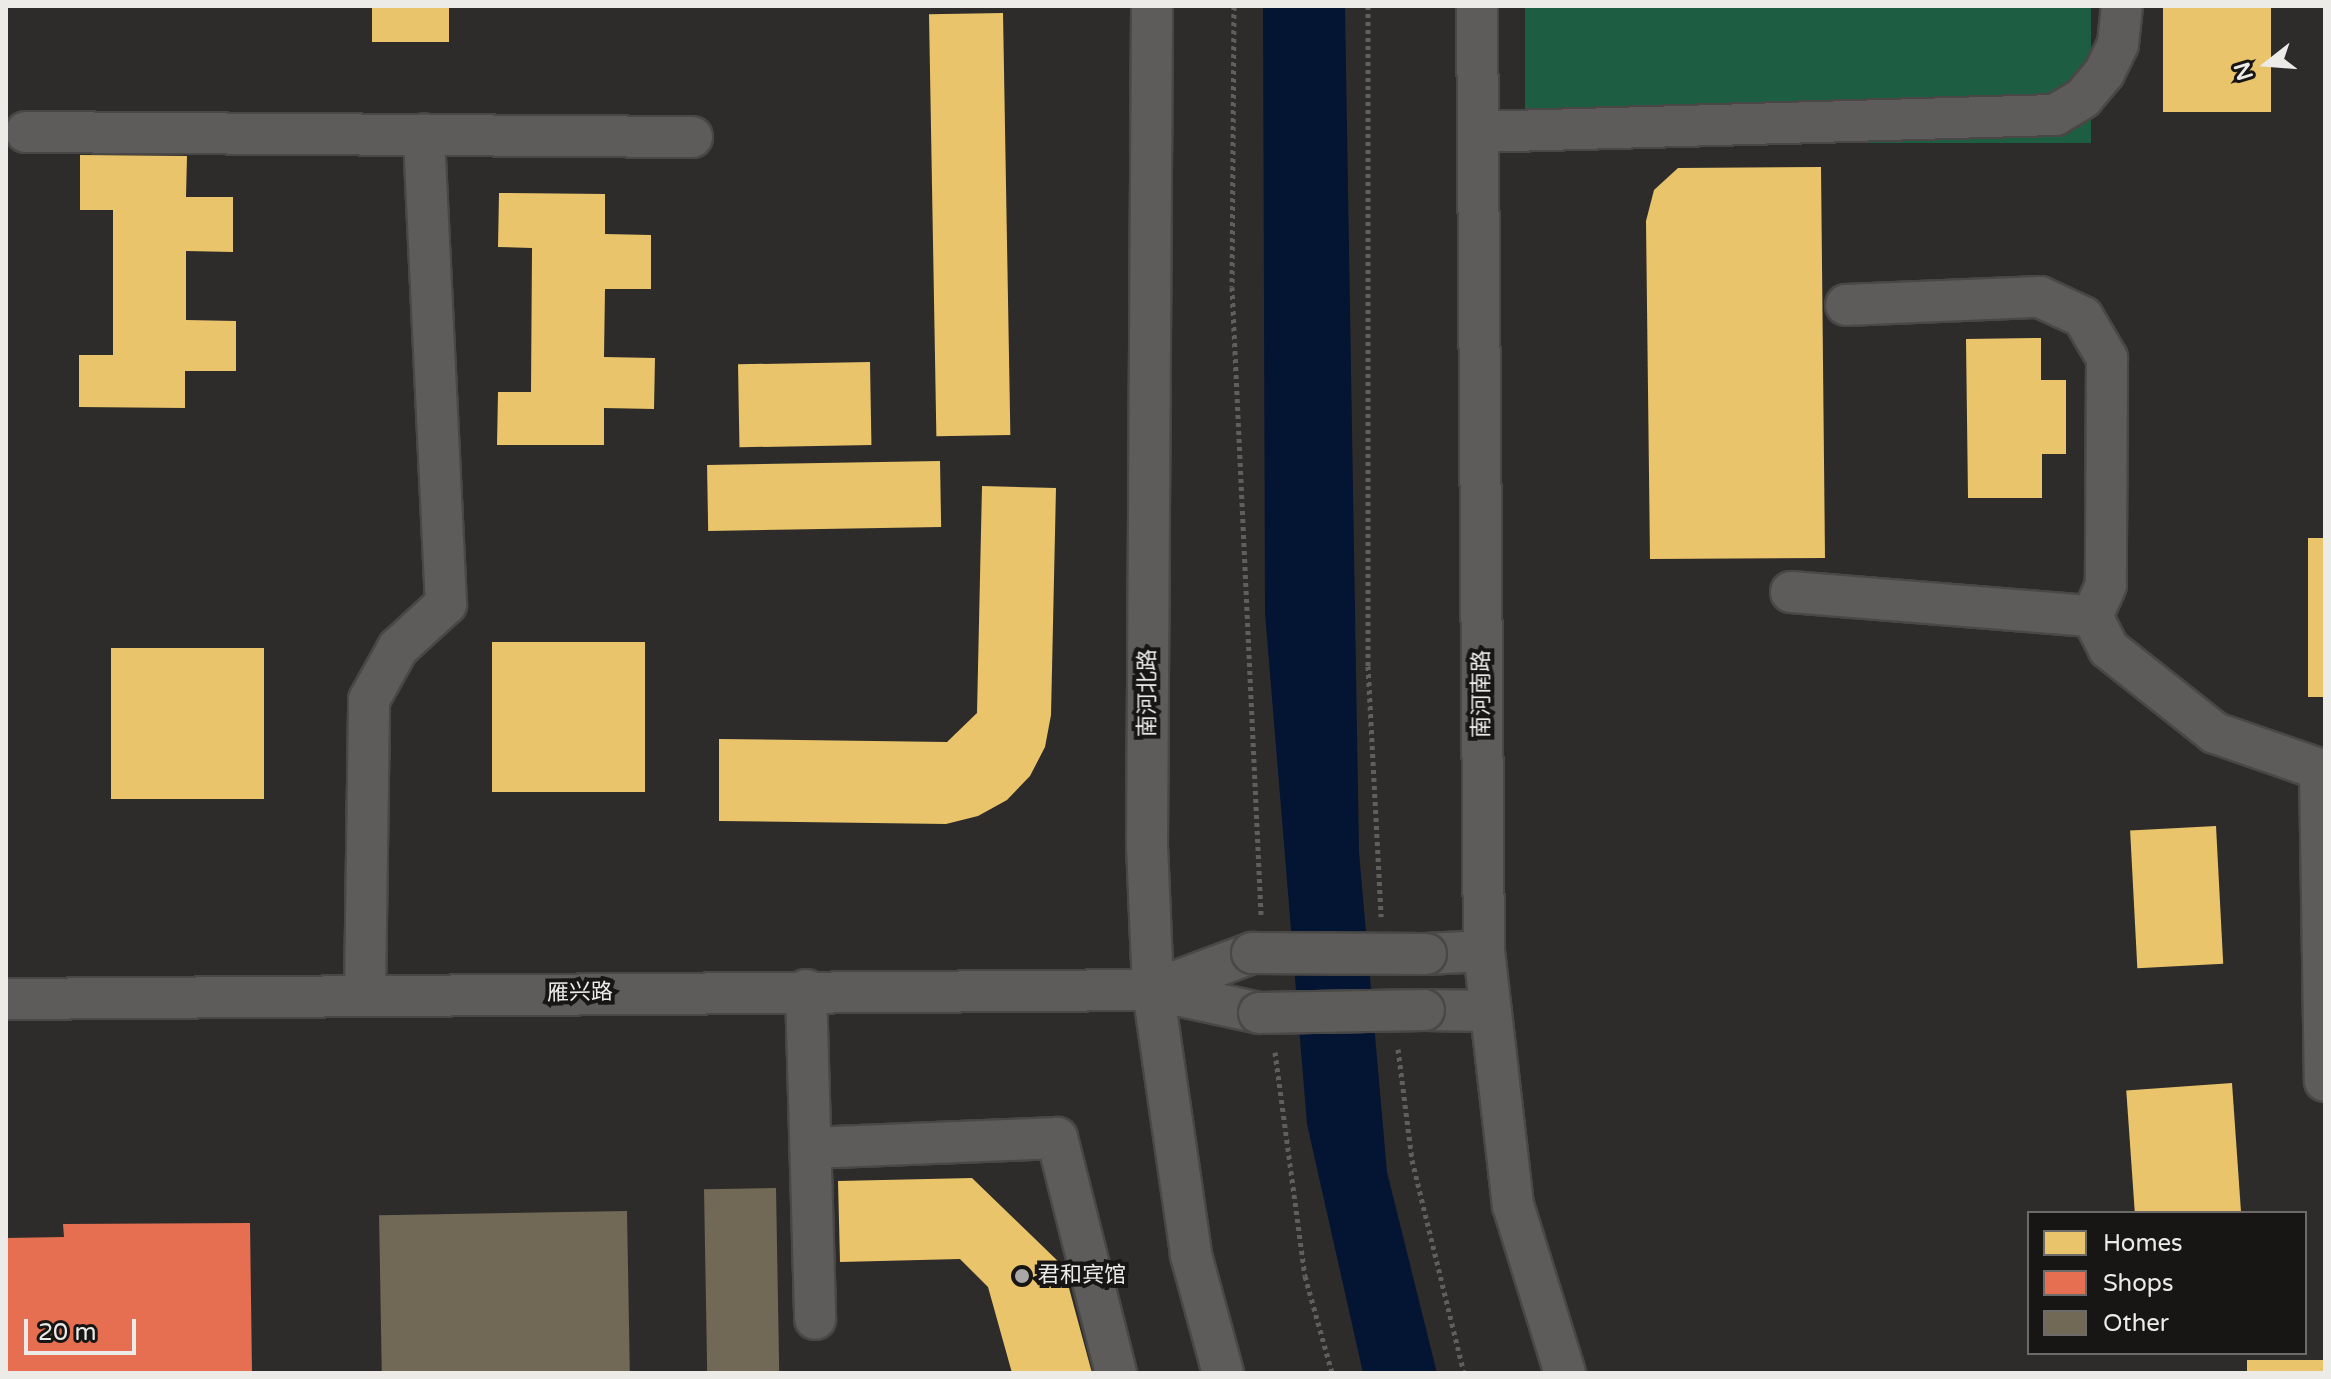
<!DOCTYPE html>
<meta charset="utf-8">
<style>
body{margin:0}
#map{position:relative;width:2331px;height:1379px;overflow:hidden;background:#2e2c2a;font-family:"Varela Round","Noto Sans SC",sans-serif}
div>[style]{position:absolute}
.green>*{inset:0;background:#1d5e42;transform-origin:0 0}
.water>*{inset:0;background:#041433}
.homes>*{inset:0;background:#e9c46a;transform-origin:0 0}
.shops>*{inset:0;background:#e76f51}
.building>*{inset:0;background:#716855;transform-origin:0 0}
.path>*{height:5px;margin-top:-2.5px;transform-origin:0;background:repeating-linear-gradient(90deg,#605f5e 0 4px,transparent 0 8px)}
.roads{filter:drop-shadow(2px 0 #494846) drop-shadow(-2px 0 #494846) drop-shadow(0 2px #494846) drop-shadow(0 -2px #494846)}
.minor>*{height:40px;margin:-20px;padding:0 20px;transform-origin:20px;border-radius:20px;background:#5d5c5a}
.bridges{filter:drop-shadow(2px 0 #494846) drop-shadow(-2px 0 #494846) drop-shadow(0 2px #494846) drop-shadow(0 -2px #494846)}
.minor-bridge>*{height:40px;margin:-20px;padding:0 20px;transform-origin:20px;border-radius:20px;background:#5d5c5a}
.dots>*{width:22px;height:22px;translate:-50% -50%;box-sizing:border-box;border:4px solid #171614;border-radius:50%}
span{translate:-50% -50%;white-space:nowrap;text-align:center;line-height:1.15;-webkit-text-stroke:8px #171614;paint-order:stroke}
.street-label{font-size:22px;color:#ecebe8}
.poi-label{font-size:22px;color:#ecebe8}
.left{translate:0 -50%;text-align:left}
.frame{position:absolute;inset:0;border:8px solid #ecebe8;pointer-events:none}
.legend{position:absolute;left:2027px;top:1211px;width:280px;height:144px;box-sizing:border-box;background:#171614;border:2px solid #6c6b69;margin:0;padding:10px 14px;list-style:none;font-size:24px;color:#ecebe8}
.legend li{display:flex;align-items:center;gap:16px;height:40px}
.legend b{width:40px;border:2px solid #6c6b69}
.north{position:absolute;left:2227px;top:24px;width:80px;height:80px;-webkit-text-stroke:6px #171614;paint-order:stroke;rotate:253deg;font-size:22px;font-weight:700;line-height:32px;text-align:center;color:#ecebe8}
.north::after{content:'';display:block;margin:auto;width:28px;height:36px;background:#ecebe8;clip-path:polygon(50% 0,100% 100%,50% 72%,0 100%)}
.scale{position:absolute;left:24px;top:1319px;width:112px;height:36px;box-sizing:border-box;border:4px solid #ecebe8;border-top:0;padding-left:10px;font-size:24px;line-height:28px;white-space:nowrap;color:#ecebe8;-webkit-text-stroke:6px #171614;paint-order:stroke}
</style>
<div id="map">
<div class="green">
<i style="left:1525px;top:6px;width:566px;height:137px"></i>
</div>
<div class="water">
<i style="clip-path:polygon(1263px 6px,1345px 6px,1359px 852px,1387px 1172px,1437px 1373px,1363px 1373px,1307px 1124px,1265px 613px)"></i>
</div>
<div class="homes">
<i style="left:372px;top:6px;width:77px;height:36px"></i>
<i style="left:2163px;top:6px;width:108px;height:106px"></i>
<i style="left:1003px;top:13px;width:422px;height:74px;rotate:89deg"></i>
<i style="clip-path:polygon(80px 155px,187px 156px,186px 197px,233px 197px,233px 252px,186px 251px,186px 320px,236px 321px,236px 371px,185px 371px,185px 408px,79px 407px,79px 355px,113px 355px,113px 210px,80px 210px)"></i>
<i style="clip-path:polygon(1821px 167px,1825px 558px,1650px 559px,1646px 221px,1654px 190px,1678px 168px)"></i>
<i style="clip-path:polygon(499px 193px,605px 194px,605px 234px,651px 235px,651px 289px,605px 289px,604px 357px,655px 358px,654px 409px,604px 408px,604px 445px,497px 445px,498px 392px,531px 392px,532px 248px,498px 247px)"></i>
<i style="clip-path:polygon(2041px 338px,2041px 380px,2066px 380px,2066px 454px,2042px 454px,2042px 498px,1968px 498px,1966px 339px)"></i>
<i style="left:870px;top:362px;width:83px;height:132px;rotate:89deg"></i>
<i style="left:940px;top:461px;width:66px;height:233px;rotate:89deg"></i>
<i style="clip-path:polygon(982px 486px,1056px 488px,1051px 715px,1045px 747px,1030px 776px,1007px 800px,978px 816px,946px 824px,719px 821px,719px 739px,947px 742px,977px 713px)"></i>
<i style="left:2308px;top:538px;width:17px;height:159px"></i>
<i style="left:492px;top:642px;width:153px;height:150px"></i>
<i style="left:111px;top:648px;width:153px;height:151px"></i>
<i style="left:2216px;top:826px;width:138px;height:86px;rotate:87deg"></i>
<i style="left:2232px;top:1083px;width:130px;height:106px;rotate:86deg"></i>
<i style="clip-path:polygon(972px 1178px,1063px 1266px,1092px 1373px,1012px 1373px,988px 1287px,960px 1259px,840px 1262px,838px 1181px)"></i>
<i style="left:2247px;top:1360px;width:78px;height:13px"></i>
</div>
<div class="shops">
<i style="clip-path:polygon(250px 1223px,252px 1373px,6px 1373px,6px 1238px,64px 1237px,63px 1224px)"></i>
</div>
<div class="building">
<i style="left:776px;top:1188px;width:185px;height:72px;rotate:89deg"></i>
<i style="left:627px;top:1211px;width:162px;height:248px;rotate:89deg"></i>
</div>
<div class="path">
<i style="left:1234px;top:6px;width:281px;rotate:90.4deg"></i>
<i style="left:1232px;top:287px;width:628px;rotate:87.35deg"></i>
<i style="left:1368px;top:6px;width:660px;rotate:90deg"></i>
<i style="left:1368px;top:666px;width:251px;rotate:87deg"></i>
<i style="left:1398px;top:1049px;width:112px;rotate:82.8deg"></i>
<i style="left:1412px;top:1160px;width:219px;rotate:76.3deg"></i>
<i style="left:1275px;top:1052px;width:226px;rotate:82.4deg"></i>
<i style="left:1305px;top:1276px;width:101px;rotate:74.4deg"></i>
</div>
<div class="roads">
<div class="minor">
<i style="left:1152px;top:6px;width:839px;rotate:90.34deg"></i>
<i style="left:1147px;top:845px;width:145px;rotate:87.6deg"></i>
<i style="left:1153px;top:990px;width:268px;rotate:81.8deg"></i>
<i style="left:1191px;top:1255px;width:122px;rotate:74.8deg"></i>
<i style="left:1477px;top:6px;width:945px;rotate:89.58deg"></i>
<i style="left:1484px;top:951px;width:256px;rotate:83.5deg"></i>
<i style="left:1513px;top:1205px;width:176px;rotate:72.8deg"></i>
<i style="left:26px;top:132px;width:666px;rotate:0.43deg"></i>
<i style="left:1478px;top:132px;width:577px;rotate:-1.69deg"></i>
<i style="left:2055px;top:115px;width:33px;rotate:-31deg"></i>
<i style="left:2083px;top:98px;width:33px;rotate:-50deg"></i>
<i style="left:2104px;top:73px;width:32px;rotate:-64deg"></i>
<i style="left:2118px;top:44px;width:38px;rotate:-84deg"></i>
<i style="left:1846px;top:305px;width:194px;rotate:-2.4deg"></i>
<i style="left:2040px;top:297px;width:47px;rotate:24.9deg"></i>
<i style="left:2083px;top:317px;width:48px;rotate:59.7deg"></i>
<i style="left:2107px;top:358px;width:227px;rotate:90.3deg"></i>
<i style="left:2106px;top:585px;width:34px;rotate:114deg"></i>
<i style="left:1791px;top:592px;width:302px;rotate:4.6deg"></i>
<i style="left:2092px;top:616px;width:37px;rotate:63deg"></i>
<i style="left:2109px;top:649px;width:135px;rotate:38.4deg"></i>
<i style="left:2215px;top:733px;width:116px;rotate:19.1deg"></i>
<i style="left:2320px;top:770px;width:311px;rotate:89.1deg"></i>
<i style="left:1426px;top:954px;width:58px;rotate:-3deg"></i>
<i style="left:806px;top:990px;width:329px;rotate:88.4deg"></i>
<i style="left:1153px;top:990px;width:106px;rotate:-20.5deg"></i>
<i style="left:365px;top:995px;width:295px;rotate:-89.2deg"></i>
<i style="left:369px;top:700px;width:60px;rotate:-60.9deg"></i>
<i style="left:398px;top:648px;width:65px;rotate:-42.5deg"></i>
<i style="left:446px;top:604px;width:470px;rotate:-92.7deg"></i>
<i style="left:6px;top:999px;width:1147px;rotate:-0.45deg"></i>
<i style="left:1153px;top:990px;width:108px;rotate:12.2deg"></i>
<i style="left:1424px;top:1010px;width:64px;rotate:0.9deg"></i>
<i style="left:811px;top:1148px;width:246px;rotate:-2.3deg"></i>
<i style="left:1057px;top:1138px;width:242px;rotate:75.9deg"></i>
</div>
</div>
<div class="bridges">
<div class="minor-bridge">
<i style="left:1252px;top:953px;width:174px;rotate:0.3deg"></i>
<i style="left:1259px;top:1013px;width:165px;rotate:-1deg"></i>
</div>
</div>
<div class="dots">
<i style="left:1022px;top:1276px;background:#aaa8a6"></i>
</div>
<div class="street-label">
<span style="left:1148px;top:693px;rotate:-90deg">南河北路</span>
<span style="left:1482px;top:694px;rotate:-90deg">南河南路</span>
<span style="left:580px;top:993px;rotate:-1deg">雁兴路</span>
</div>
<div class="poi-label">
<span class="left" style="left:1038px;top:1276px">君和宾馆</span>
</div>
<div class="frame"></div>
<ul class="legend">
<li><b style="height:22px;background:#e9c46a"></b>Homes</li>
<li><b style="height:22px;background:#e76f51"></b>Shops</li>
<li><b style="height:22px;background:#716855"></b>Other</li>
</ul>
<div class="north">N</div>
<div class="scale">20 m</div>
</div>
